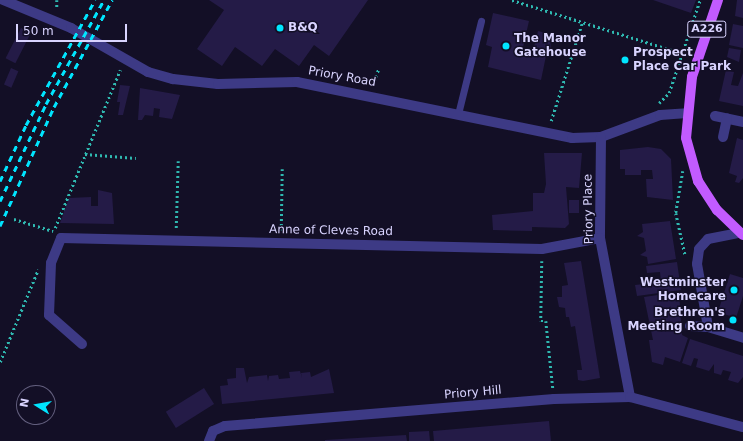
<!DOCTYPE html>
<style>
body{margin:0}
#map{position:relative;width:743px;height:441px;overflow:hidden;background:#130f26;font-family:"DejaVu Sans",sans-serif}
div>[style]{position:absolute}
.building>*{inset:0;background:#241b47;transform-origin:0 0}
.path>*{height:2.5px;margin-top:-1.25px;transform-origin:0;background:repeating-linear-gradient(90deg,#2fb8b0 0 2px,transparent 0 5px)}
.service>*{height:7px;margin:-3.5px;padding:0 3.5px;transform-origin:3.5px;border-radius:3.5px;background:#3d3a85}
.minor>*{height:10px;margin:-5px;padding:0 5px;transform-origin:5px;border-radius:5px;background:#3d3a85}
.primary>*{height:10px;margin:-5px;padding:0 5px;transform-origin:5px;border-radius:5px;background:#c25bff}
.rail>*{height:3px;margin-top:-1.5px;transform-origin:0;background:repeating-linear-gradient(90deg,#00e5ff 0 6px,transparent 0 11px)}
.dots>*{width:11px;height:11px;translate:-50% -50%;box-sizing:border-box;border:2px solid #130f26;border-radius:50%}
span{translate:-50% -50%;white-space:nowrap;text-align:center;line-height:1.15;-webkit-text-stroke:3px #130f26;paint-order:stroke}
.shield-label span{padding:1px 3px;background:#130f26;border:1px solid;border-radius:3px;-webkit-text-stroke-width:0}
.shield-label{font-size:11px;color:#d9d4ff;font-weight:700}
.poi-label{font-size:12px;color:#d9d4ff;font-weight:700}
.left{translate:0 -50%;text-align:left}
.right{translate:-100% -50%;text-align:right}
.street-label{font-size:12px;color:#d9d4ff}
.north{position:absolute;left:16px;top:385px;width:40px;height:40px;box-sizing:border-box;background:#130f26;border:1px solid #625e7d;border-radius:50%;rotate:281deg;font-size:11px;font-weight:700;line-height:16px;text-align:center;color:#d9d4ff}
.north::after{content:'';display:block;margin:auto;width:14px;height:18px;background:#00e5ff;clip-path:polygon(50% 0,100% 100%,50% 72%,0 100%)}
.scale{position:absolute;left:16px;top:24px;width:111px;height:18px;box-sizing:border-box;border:2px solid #d9d4ff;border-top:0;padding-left:5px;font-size:12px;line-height:14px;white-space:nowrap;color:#d9d4ff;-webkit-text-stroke:3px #130f26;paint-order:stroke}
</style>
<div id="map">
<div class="building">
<i style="clip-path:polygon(209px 0,368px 0,329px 56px,314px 45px,299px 66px,275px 49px,262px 66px,235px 47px,222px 66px,197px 49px,224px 10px)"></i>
<i style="clip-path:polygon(653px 0,696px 0,691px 13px)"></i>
<i style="clip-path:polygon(737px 0,743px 0,743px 18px,735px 16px)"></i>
<i style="clip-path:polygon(493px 13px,529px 21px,521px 56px,525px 57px,529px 50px,533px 51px,538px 31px,550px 34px,552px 57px,546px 56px,541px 80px,488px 67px,492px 47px,486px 45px)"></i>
<i style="clip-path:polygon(733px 24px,743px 26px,743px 48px,729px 45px)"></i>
<i style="left:21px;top:28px;width:11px;height:34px;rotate:27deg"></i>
<i style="clip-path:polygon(729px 48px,741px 50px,739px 62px,727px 57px)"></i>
<i style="left:11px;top:68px;width:8px;height:18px;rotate:23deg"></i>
<i style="clip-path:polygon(726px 70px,734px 72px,731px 85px,738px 86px,743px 73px,743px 106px,719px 101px)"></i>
<i style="clip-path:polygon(120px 85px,130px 86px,123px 115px,118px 115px,120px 102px,117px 102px)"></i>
<i style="clip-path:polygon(140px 88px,180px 95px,172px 119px,159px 117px,160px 109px,154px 108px,153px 116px,145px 115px,142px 120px,138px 120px)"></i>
<i style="clip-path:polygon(737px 138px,743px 140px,743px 178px,739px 183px,735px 182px,737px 176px,729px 173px)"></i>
<i style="clip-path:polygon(648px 147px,661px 149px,671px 159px,673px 200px,647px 197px,646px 179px,653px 179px,652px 170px,641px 170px,641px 175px,625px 175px,625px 169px,620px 169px,620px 150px)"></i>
<i style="clip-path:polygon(544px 153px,582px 153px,579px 188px,566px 187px,569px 224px,565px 228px,532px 227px,532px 231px,493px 230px,492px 215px,533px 211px,533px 193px,544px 193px,546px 184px)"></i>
<i style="clip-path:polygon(98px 190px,112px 193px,114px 224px,60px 223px,69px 198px,91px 197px,91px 206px,98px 206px)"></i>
<i style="left:569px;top:200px;width:10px;height:13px"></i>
<i style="clip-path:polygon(670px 221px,676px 259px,648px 264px,647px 257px,640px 255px,646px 251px,644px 238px,637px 236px,643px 232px,642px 224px)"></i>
<i style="clip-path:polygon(581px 261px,600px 378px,583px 381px,578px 380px,577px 370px,582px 370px,575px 326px,571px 327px,569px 317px,566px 317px,565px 308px,559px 307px,557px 297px,562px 297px,562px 286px,568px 285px,564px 263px)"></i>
<i style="clip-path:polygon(677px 262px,681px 290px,637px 296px,635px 285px,661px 282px,660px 272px,647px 273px,646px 266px)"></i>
<i style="clip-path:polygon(730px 274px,743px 278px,743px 296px,736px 318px,718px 312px)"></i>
<i style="clip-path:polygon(679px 292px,682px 335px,688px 338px,680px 362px,665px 357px,663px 365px,652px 362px,649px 340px,653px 340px,644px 297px)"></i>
<i style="clip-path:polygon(690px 339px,743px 356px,743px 377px,738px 383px,728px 380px,731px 372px,723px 370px,721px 375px,714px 373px,714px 364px,709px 371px,696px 367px,698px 359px,694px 358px,691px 366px,682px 363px)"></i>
<i style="clip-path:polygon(236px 368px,244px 368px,247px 383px,249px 377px,267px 375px,268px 381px,269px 376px,278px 375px,279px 379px,290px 378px,289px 372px,300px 371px,302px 378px,301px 373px,310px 372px,311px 377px,329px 369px,334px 393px,222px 404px,220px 386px,228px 385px,227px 379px,236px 378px)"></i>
<i style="left:204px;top:388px;width:19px;height:45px;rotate:58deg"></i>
<i style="clip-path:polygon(549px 421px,551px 441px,434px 441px,433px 431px)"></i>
<i style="clip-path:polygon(429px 431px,430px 441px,409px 441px,409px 432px)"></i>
<i style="clip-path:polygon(406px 435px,407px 441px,325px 441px,325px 440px)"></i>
</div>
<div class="path">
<i style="left:57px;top:0;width:9px;rotate:90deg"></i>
<i style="left:512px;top:0;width:183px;rotate:17.4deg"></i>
<i style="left:372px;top:86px;width:19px;rotate:-69deg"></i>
<i style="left:659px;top:103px;width:14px;rotate:-45deg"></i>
<i style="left:669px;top:93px;width:98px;rotate:-71.6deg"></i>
<i style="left:551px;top:121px;width:103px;rotate:-72.4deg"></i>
<i style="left:85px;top:154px;width:51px;rotate:4.5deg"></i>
<i style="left:683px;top:171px;width:43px;rotate:99.5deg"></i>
<i style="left:676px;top:213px;width:42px;rotate:77.6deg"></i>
<i style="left:14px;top:219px;width:41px;rotate:17.1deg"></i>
<i style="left:55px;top:228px;width:171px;rotate:-67.6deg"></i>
<i style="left:176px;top:228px;width:67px;rotate:-88.3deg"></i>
<i style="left:281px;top:231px;width:62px;rotate:-89.1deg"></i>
<i style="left:542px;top:261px;width:60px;rotate:91deg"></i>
<i style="left:541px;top:321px;width:5px"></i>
<i style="left:546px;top:321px;width:68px;rotate:84.1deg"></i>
<i style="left:0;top:362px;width:100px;rotate:-67.6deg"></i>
</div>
<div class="service">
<i style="left:458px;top:114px;width:96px;rotate:-76.1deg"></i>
</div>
<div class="minor">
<i style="left:3px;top:0;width:74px;rotate:22.4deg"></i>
<i style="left:71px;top:28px;width:89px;rotate:29.7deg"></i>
<i style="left:148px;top:72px;width:26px;rotate:16deg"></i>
<i style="left:173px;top:79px;width:45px;rotate:6.3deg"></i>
<i style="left:218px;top:84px;width:79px;rotate:-1.5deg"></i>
<i style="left:297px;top:82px;width:281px;rotate:11.5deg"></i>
<i style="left:572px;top:138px;width:29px;rotate:-2deg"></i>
<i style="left:601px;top:137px;width:63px;rotate:-20.4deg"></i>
<i style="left:660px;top:115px;width:27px;rotate:-4deg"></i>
<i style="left:715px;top:116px;width:29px;rotate:12deg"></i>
<i style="left:601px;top:137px;width:101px;rotate:90.6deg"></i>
<i style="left:600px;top:238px;width:162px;rotate:79.3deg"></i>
<i style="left:723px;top:137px;width:19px;rotate:-78deg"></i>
<i style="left:690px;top:326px;width:18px;rotate:3deg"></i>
<i style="left:708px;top:327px;width:37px;rotate:17deg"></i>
<i style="left:708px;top:327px;width:64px;rotate:-99.9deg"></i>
<i style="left:697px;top:264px;width:15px;rotate:-82deg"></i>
<i style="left:699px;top:249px;width:13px;rotate:-48deg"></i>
<i style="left:708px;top:239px;width:33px;rotate:-11deg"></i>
<i style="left:82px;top:344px;width:44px;rotate:-138.7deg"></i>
<i style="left:49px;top:315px;width:52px;rotate:-87.8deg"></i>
<i style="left:51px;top:263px;width:27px;rotate:-68deg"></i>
<i style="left:61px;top:238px;width:481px;rotate:1.3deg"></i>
<i style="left:542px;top:249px;width:59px;rotate:-10.7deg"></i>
<i style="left:209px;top:441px;width:11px;rotate:-68deg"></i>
<i style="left:213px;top:431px;width:13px;rotate:-23deg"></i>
<i style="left:225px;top:426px;width:330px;rotate:-4.7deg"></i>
<i style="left:554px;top:399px;width:76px;rotate:-1.5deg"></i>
<i style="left:630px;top:397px;width:117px;rotate:14.9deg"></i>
</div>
<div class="primary">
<i style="left:718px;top:0;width:81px;rotate:108.7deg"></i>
<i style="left:692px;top:77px;width:61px;rotate:95.6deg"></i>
<i style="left:686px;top:138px;width:45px;rotate:74.4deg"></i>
<i style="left:698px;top:181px;width:35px;rotate:57deg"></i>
<i style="left:717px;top:210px;width:36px;rotate:44deg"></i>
</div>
<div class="rail">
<i style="left:0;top:181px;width:62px;rotate:-65.1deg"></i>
<i style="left:26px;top:125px;width:143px;rotate:-61.1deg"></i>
<i style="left:0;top:201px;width:107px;rotate:-64.6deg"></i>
<i style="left:46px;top:104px;width:119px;rotate:-60.9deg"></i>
<i style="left:0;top:226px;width:131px;rotate:-65.6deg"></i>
<i style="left:54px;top:107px;width:122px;rotate:-61.5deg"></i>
</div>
<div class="dots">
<i style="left:280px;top:28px;background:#00e5ff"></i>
<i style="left:506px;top:46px;background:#00e5ff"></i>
<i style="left:625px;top:60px;background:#00e5ff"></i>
<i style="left:734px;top:290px;background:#00e5ff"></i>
<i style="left:733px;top:320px;background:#00e5ff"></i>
</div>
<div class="shield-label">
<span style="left:707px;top:29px">A226</span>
</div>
<div class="poi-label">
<span class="left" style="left:288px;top:28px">B&amp;Q</span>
<span class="left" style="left:514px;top:46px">The Manor<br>Gatehouse</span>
<span class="left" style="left:633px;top:60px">Prospect<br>Place Car Park</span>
<span class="right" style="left:726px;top:290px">Westminster<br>Homecare</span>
<span class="right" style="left:725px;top:320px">Brethren's<br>Meeting Room</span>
</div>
<div class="street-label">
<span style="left:342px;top:77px;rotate:10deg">Priory Road</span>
<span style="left:589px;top:209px;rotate:-91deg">Priory Place</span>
<span style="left:331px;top:231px;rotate:1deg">Anne of Cleves Road</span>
<span style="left:473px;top:393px;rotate:-5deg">Priory Hill</span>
</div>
<div class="north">N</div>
<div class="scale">50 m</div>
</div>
